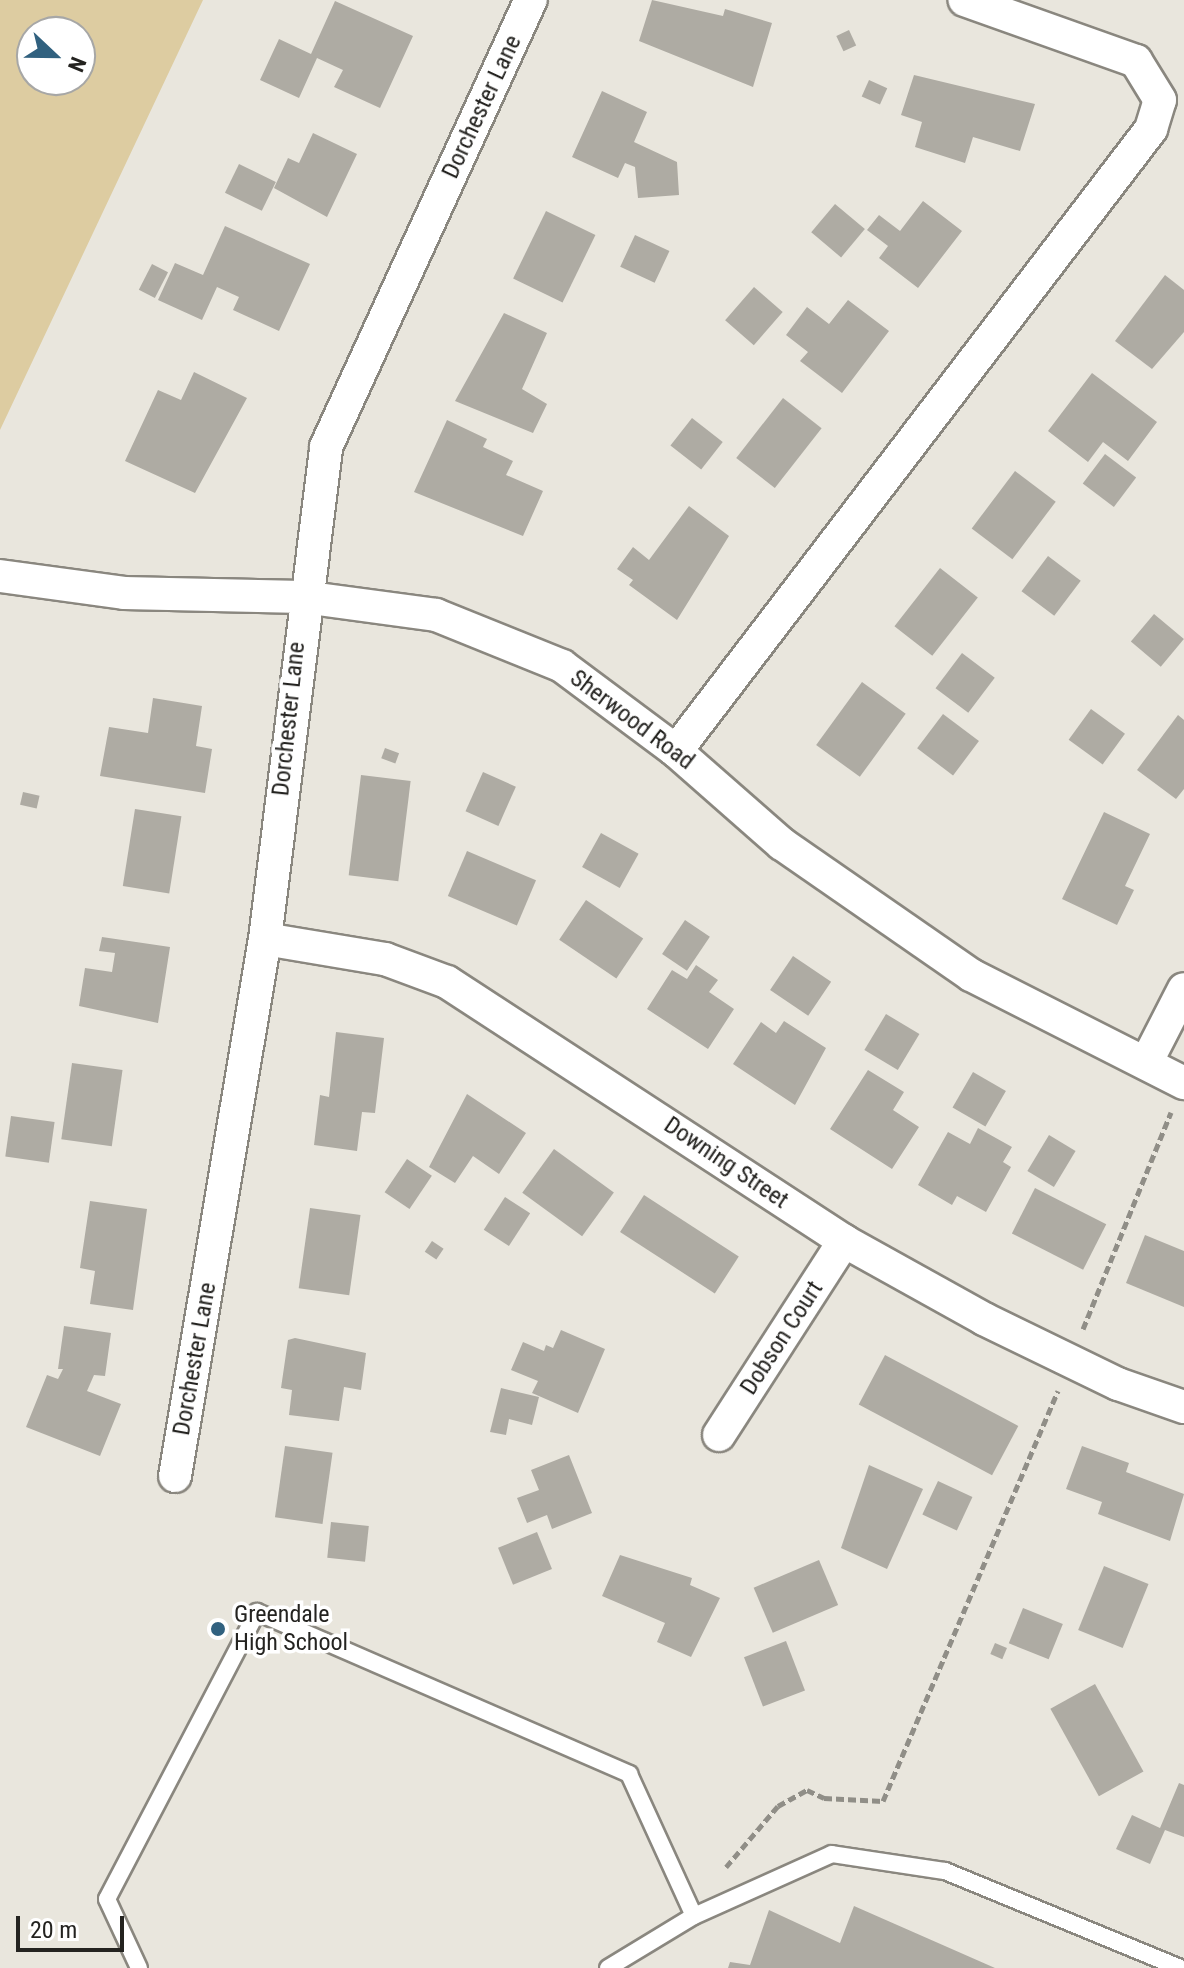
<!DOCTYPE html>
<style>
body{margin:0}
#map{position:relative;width:1184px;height:1968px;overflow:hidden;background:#e9e6dd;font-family:"Roboto Condensed",sans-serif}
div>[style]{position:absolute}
.green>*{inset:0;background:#ddcca1}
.building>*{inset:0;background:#aeaba3;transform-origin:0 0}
.path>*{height:5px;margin-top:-2.5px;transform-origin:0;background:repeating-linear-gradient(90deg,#908e87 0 8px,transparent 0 12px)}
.roads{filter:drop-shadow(2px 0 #8a877f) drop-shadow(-2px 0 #8a877f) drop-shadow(0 2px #8a877f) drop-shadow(0 -2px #8a877f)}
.lane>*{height:16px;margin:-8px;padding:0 8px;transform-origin:8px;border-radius:8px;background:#fff}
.street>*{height:32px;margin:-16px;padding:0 16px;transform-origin:16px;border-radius:16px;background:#fff}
.dots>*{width:22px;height:22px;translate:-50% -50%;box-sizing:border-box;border:4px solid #fff;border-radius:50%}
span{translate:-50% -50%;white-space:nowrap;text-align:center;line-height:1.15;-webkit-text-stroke:7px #fff;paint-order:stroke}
.street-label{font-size:24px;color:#242320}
.poi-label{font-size:24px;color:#242320}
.left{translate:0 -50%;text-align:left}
.north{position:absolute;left:16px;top:16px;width:80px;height:80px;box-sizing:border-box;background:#fff;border:2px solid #a7a7a6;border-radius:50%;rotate:112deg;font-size:22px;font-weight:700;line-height:32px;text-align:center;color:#242320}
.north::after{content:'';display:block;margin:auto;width:28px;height:36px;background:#31617f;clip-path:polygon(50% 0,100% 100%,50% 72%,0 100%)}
.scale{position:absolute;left:16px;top:1916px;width:108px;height:36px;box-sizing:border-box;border:4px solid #242320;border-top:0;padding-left:10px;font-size:24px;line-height:28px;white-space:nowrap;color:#242320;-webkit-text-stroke:6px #fff;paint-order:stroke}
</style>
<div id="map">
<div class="green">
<i style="clip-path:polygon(evenodd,0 0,203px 0,0 430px,0 0,80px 32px,80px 80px,32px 80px,32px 32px,80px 32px)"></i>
</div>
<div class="building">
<i style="clip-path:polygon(652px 0,723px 16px,725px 9px,772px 23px,753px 87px,639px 41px)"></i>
<i style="clip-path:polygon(335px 1px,413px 36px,380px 108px,334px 87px,343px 70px,317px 58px,299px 98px,260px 80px,279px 39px,311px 54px)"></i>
<i style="left:849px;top:30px;width:17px;height:14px;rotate:65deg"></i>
<i style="clip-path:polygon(914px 75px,1035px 104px,1020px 151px,973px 137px,965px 163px,915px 147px,922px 122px,901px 115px)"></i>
<i style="left:869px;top:80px;width:20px;height:18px;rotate:24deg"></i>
<i style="clip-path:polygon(602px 91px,647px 112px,634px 142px,677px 162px,679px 195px,638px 198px,635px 167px,625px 163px,618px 178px,572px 157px)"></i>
<i style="clip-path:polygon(313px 133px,357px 154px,327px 217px,274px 188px,288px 158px,299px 163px)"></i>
<i style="left:239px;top:164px;width:41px;height:32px;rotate:26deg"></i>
<i style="clip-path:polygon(923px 201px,962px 231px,918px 288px,879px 258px,888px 246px,867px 230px,879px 215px,900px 231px)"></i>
<i style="left:835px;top:204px;width:39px;height:37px;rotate:40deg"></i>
<i style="left:546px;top:211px;width:55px;height:75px;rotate:26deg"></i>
<i style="clip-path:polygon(225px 226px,310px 264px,279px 331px,233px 310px,239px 297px,217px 287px,202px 320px,158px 300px,175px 263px,203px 275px)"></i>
<i style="left:635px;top:235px;width:38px;height:35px;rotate:25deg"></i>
<i style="left:152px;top:264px;width:18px;height:29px;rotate:27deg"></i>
<i style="clip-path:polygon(1165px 275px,1184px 290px,1184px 332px,1152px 369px,1115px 341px)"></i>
<i style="left:754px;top:287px;width:38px;height:44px;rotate:41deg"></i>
<i style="clip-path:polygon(848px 300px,889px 331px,842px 393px,800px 361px,808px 352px,786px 335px,807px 307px,829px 324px)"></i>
<i style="clip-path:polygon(504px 313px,547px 333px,522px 389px,547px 404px,533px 433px,455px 401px)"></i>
<i style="clip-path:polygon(194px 372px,247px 398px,195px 493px,125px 461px,158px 390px,181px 400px)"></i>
<i style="clip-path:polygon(1092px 373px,1157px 422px,1128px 461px,1103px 442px,1088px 462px,1048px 431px)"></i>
<i style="left:783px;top:398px;width:49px;height:76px;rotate:38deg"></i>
<i style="left:692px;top:418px;width:39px;height:35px;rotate:38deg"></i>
<i style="clip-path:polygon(447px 420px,487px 439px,483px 447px,513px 461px,506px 475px,543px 491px,523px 536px,414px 492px)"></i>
<i style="left:1105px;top:454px;width:39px;height:37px;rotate:37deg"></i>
<i style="left:1015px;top:471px;width:51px;height:72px;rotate:37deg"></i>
<i style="clip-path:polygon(689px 506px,729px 536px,677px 620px,629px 585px,633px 580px,617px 569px,633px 547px,649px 560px)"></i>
<i style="left:1048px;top:556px;width:41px;height:44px;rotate:37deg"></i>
<i style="left:940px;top:568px;width:48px;height:74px;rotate:38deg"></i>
<i style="left:1154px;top:614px;width:39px;height:36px;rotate:40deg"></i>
<i style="left:962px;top:653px;width:41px;height:44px;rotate:37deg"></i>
<i style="left:862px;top:682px;width:54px;height:78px;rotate:36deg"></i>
<i style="clip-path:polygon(153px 698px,202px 706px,196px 746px,212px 749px,205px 793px,100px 776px,109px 727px,148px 733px)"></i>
<i style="left:1091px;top:709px;width:42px;height:38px;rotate:36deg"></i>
<i style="left:943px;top:714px;width:45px;height:43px;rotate:37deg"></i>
<i style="clip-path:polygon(1178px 715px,1184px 720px,1184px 789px,1176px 799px,1137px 770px)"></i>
<i style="left:385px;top:748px;width:15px;height:11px;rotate:20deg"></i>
<i style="left:483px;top:772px;width:36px;height:43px;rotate:24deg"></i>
<i style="left:361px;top:775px;width:50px;height:101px;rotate:7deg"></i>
<i style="left:23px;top:792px;width:17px;height:13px;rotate:13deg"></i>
<i style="left:135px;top:809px;width:47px;height:78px;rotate:9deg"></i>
<i style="clip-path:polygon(1104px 812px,1150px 834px,1125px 886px,1134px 890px,1117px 925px,1062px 899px)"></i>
<i style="left:601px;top:833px;width:43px;height:39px;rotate:29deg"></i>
<i style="left:467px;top:851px;width:75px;height:49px;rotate:23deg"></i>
<i style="left:586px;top:900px;width:69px;height:48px;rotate:34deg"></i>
<i style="left:685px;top:920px;width:30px;height:41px;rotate:34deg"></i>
<i style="clip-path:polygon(102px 937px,170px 947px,158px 1023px,79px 1006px,85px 968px,112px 972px,115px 953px,99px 951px)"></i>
<i style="left:793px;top:956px;width:46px;height:41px;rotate:34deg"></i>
<i style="clip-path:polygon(696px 965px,718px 980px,709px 992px,734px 1009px,708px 1049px,647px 1009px,672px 970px,687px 979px)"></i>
<i style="left:886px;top:1014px;width:39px;height:42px;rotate:31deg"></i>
<i style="clip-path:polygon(784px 1021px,826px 1048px,795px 1105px,733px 1064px,761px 1022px,776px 1033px)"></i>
<i style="clip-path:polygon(336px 1032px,384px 1038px,375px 1113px,362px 1112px,357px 1151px,314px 1145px,320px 1095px,329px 1097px)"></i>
<i style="left:72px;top:1063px;width:51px;height:77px;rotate:8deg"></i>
<i style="clip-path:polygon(868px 1070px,904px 1092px,893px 1110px,919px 1127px,892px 1169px,830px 1129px)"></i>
<i style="left:973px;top:1072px;width:38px;height:41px;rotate:30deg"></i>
<i style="clip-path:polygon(467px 1094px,526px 1133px,499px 1174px,473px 1156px,455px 1183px,429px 1167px)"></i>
<i style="left:11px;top:1116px;width:44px;height:41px;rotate:8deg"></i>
<i style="clip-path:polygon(978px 1128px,1012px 1147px,1003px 1162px,1011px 1167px,986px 1212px,957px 1196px,952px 1205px,918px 1185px,948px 1132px,970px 1144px)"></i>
<i style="left:1049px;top:1135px;width:31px;height:42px;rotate:31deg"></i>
<i style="left:554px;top:1149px;width:74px;height:54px;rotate:36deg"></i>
<i style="left:407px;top:1159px;width:30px;height:40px;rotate:34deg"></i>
<i style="left:1035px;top:1188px;width:80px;height:51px;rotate:27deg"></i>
<i style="left:644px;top:1195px;width:113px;height:44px;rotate:33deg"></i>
<i style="left:505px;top:1197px;width:30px;height:39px;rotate:33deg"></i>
<i style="clip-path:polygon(90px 1201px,147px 1209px,133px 1310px,90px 1304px,95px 1271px,80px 1268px)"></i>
<i style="left:310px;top:1208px;width:51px;height:81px;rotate:8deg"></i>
<i style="clip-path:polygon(1145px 1235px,1184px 1251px,1184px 1307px,1126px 1283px)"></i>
<i style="left:432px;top:1241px;width:14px;height:13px;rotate:34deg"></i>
<i style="clip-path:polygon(64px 1326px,111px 1333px,105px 1376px,94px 1375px,87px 1391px,121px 1404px,100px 1456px,26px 1427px,47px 1375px,58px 1379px,63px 1369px,58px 1369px)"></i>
<i style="clip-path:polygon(561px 1330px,605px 1349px,578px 1413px,532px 1393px,538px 1381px,511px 1370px,523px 1342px,544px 1351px,546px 1345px,553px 1348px)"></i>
<i style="clip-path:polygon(295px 1338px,366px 1353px,361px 1390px,344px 1387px,339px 1421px,289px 1415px,292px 1390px,281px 1388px,288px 1340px)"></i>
<i style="left:885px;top:1355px;width:151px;height:56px;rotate:28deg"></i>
<i style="clip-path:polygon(501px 1388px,539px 1397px,532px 1425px,509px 1419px,506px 1435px,490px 1432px)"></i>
<i style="left:285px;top:1446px;width:48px;height:72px;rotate:8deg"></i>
<i style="clip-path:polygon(1082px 1446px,1129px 1463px,1126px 1472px,1184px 1494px,1170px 1541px,1098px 1514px,1102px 1502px,1066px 1489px)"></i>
<i style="clip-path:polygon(569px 1455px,592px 1513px,552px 1529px,547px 1515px,527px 1523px,517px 1498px,539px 1490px,531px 1470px)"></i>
<i style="clip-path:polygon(869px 1465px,923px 1489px,887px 1569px,841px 1548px)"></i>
<i style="left:938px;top:1481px;width:38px;height:37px;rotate:25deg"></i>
<i style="left:331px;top:1522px;width:38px;height:36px;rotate:6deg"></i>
<i style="left:537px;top:1532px;width:40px;height:42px;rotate:68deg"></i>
<i style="clip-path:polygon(620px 1555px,692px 1578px,690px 1585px,720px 1598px,691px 1657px,657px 1642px,665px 1623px,602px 1596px)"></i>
<i style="left:819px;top:1560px;width:49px;height:71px;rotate:67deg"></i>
<i style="left:1104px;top:1566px;width:48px;height:69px;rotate:22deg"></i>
<i style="left:1023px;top:1608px;width:43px;height:38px;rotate:22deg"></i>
<i style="left:786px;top:1641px;width:53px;height:45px;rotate:69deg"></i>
<i style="left:995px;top:1643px;width:13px;height:12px;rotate:23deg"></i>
<i style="left:1095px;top:1684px;width:100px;height:51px;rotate:61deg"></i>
<i style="clip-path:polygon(1179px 1783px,1184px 1785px,1184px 1837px,1165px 1830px,1150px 1864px,1116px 1849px,1132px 1815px,1160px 1828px)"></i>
<i style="clip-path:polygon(854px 1906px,995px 1968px,728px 1968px,730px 1962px,750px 1965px,769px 1910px,840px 1943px)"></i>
</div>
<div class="path">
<i style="left:1083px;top:1329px;width:234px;rotate:-67.9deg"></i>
<i style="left:726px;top:1867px;width:80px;rotate:-49.6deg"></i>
<i style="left:778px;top:1806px;width:33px;rotate:-29deg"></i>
<i style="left:807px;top:1790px;width:19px;rotate:25deg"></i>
<i style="left:824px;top:1798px;width:59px;rotate:2.9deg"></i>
<i style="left:883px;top:1801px;width:446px;rotate:-66.9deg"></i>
</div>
<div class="roads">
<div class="lane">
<i style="left:139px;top:1968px;width:76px;rotate:-114.9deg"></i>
<i style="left:107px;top:1899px;width:324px;rotate:-62.4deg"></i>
<i style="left:257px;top:1612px;width:406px;rotate:23.5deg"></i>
<i style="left:629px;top:1774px;width:156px;rotate:65.4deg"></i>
<i style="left:694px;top:1916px;width:151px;rotate:-24.2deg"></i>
<i style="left:832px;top:1854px;width:114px;rotate:8.6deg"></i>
<i style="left:945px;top:1871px;width:254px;rotate:22.4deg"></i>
<i style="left:608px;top:1968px;width:100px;rotate:-31.2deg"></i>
</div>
<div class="street">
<i style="left:0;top:576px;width:125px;rotate:7.8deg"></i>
<i style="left:124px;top:593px;width:179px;rotate:1.3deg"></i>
<i style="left:303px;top:597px;width:134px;rotate:7.7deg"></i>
<i style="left:436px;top:615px;width:136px;rotate:22deg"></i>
<i style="left:562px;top:666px;width:142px;rotate:36.7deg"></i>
<i style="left:676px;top:751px;width:141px;rotate:41.3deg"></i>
<i style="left:782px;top:844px;width:230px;rotate:34.7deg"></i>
<i style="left:971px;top:975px;width:239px;rotate:26.9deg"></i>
<i style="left:676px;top:751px;width:783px;rotate:-52.63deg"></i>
<i style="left:1151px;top:129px;width:30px;rotate:-73deg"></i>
<i style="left:1160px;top:100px;width:46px;rotate:-121.6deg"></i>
<i style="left:1136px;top:61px;width:182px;rotate:-160.4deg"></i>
<i style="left:265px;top:939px;width:122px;rotate:9.5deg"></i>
<i style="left:385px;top:959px;width:66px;rotate:20.4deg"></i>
<i style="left:447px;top:982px;width:474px;rotate:33.1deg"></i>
<i style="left:844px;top:1241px;width:160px;rotate:29.1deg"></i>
<i style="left:984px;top:1319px;width:149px;rotate:25.9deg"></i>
<i style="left:1118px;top:1384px;width:70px;rotate:19.2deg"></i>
<i style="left:1146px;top:1063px;width:83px;rotate:-62.8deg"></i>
<i style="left:719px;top:1435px;width:231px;rotate:-57.2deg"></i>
<i style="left:175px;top:1476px;width:544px;rotate:-80.49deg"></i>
<i style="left:265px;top:939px;width:496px;rotate:-82.9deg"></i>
<i style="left:326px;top:447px;width:492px;rotate:-65.4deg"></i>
</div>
</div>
<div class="dots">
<i style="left:218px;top:1629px;background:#31617f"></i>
</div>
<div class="street-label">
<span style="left:482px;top:107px;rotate:-65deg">Dorchester Lane</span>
<span style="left:289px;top:719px;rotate:-84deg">Dorchester Lane</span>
<span style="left:632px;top:720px;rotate:37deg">Sherwood Road</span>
<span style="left:726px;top:1163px;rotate:34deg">Downing Street</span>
<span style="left:782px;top:1338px;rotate:-57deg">Dobson Court</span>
<span style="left:195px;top:1359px;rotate:-80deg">Dorchester Lane</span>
</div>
<div class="poi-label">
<span class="left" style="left:234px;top:1629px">Greendale<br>High School</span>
</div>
<div class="north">N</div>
<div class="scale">20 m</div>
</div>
